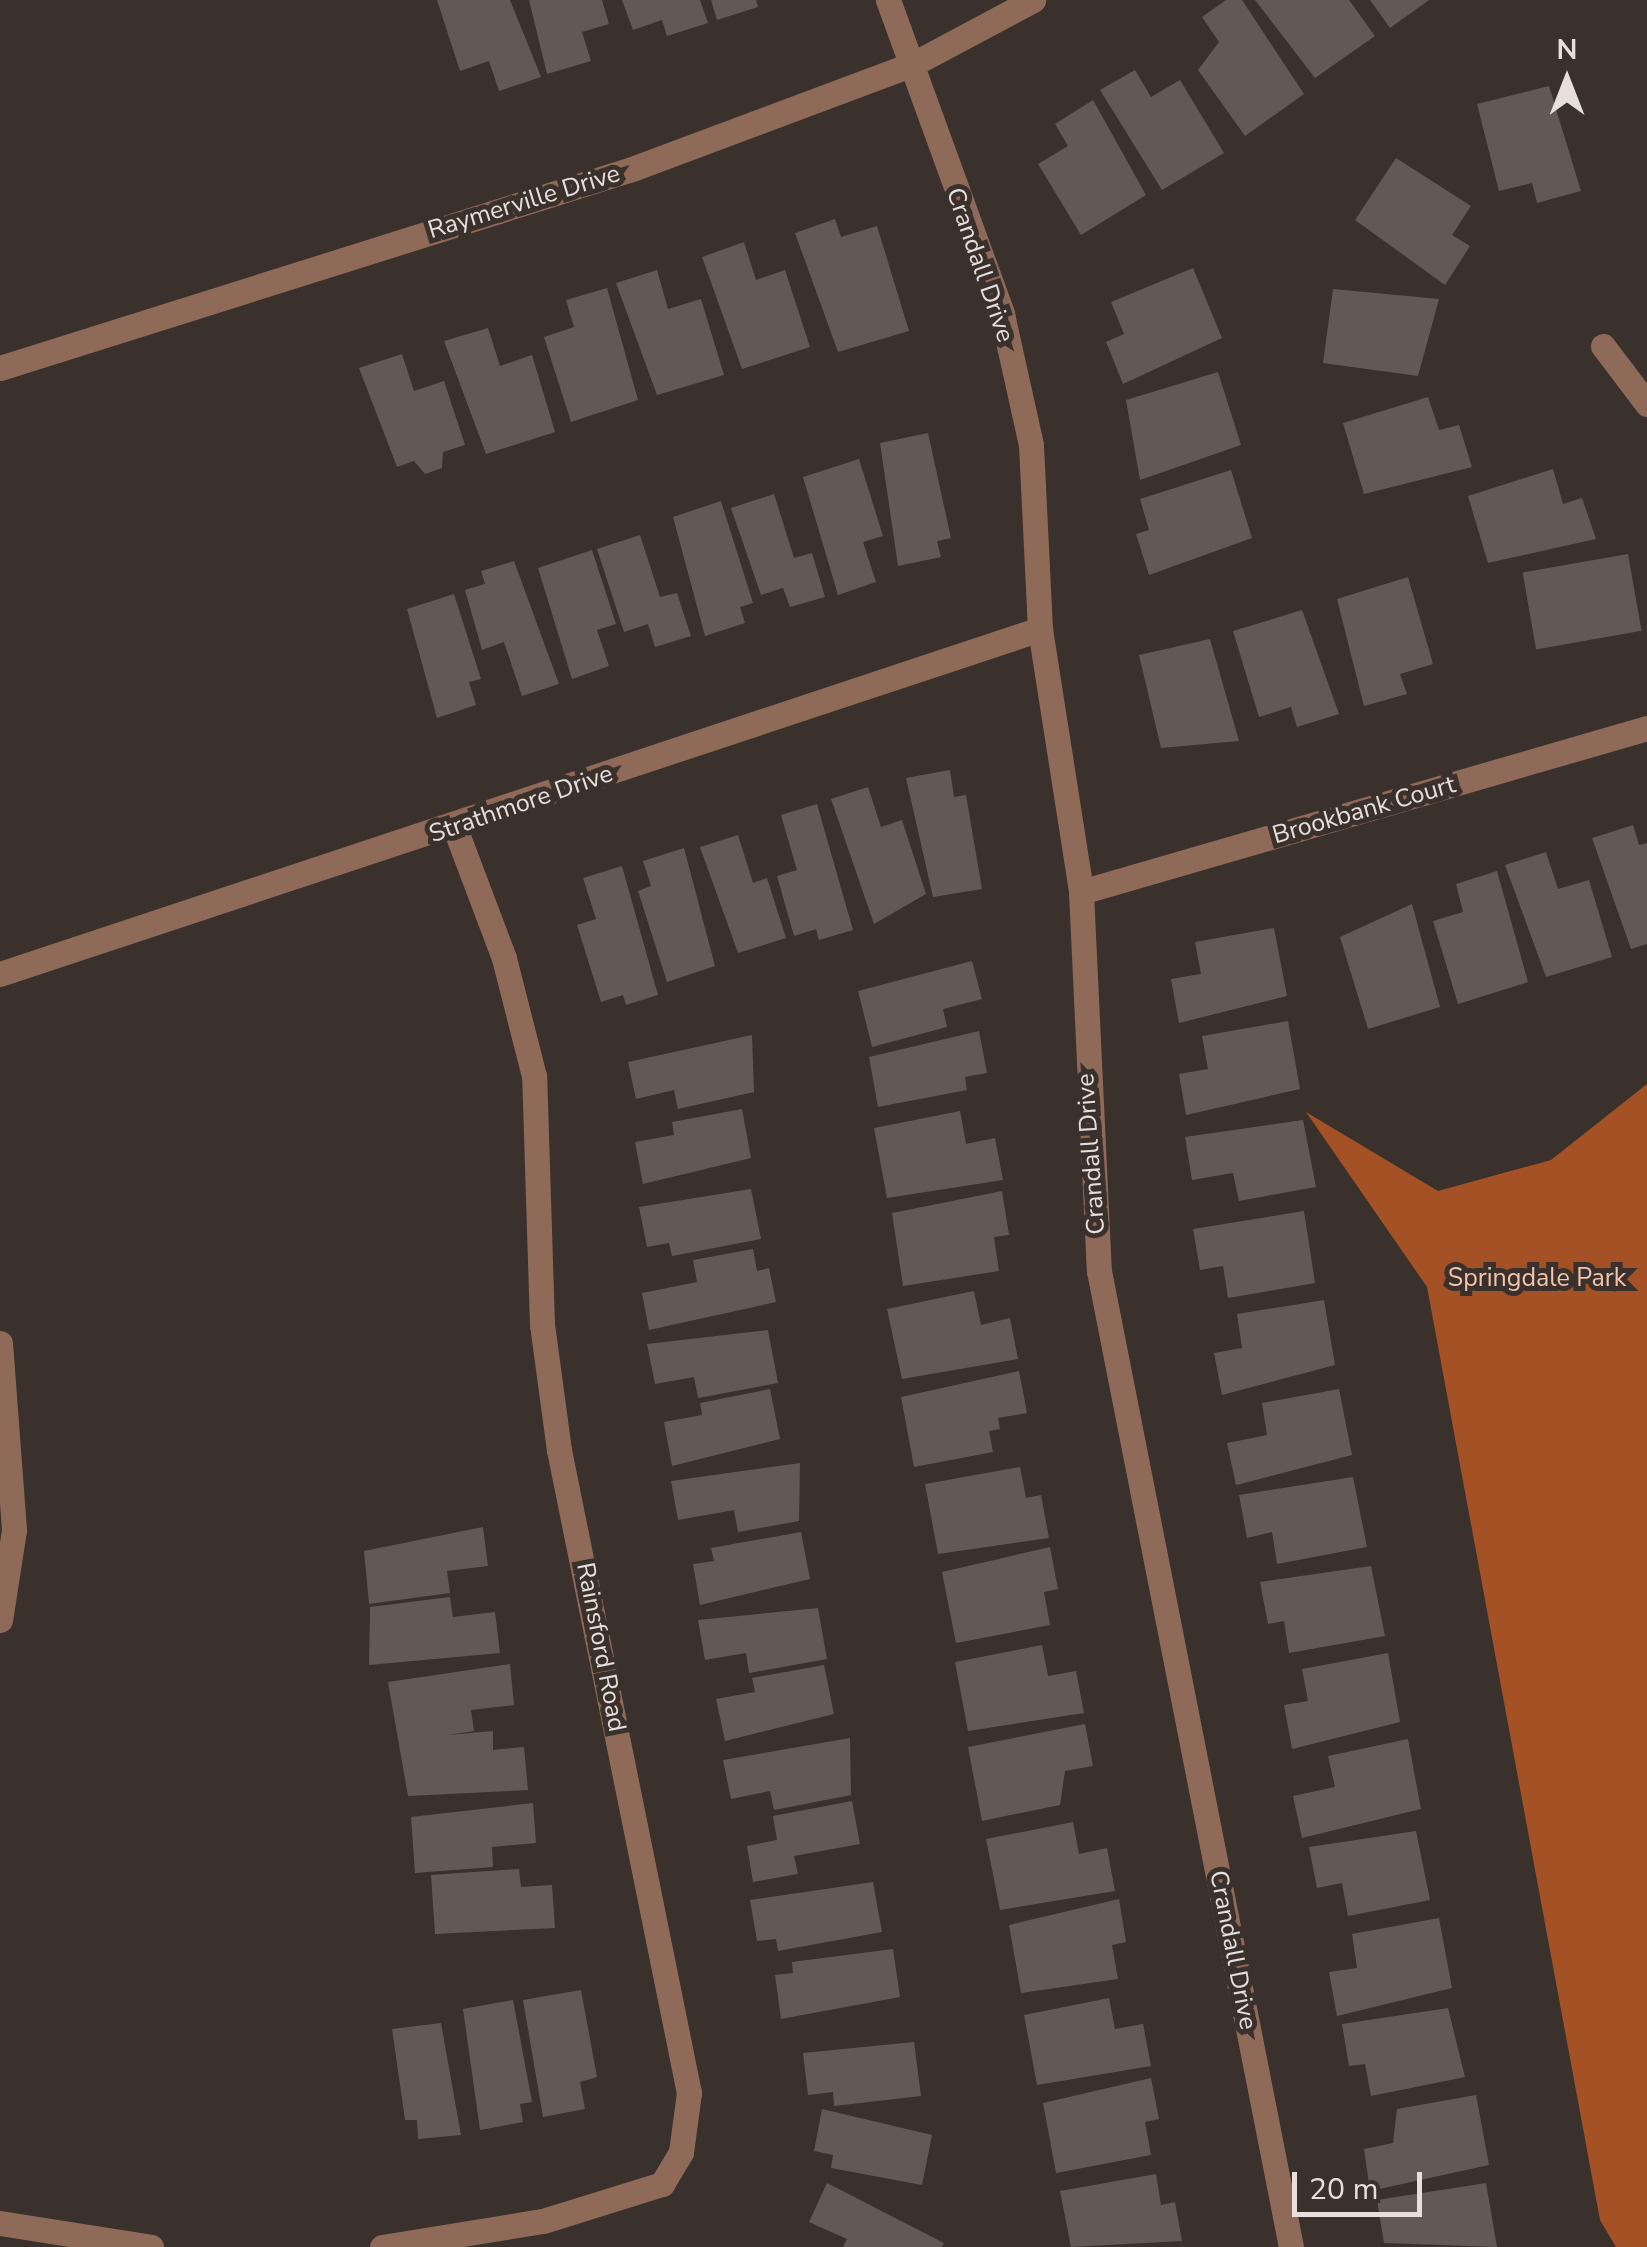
<!DOCTYPE html>
<style>
body{margin:0}
#map{position:relative;width:1647px;height:2247px;overflow:hidden;background:#3a302c;font-family:"Nunito Sans",sans-serif}
div>[style]{position:absolute}
.forest>*{inset:0;background:#a35125}
.building>*{inset:0;background:#635954;transform-origin:0 0}
.minor>*{height:25px;margin:-12.5px;padding:0 12.5px;transform-origin:12.5px;border-radius:12.5px;background:#906a59}
span{translate:-50% -50%;white-space:nowrap;text-align:center;line-height:1.15;-webkit-text-stroke:10px #3a302c;paint-order:stroke}
.street-label{font-size:25px;color:#e6dfdc}
.park-label{font-size:25px;color:#f3c4ae}
.north{position:absolute;left:1517px;top:30px;width:100px;height:100px;-webkit-text-stroke:8px #3a302c;paint-order:stroke;rotate:0deg;font-size:28px;font-weight:700;line-height:40px;text-align:center;color:#e6dfdc}
.north::after{content:'';display:block;margin:auto;width:35px;height:45px;background:#e6dfdc;clip-path:polygon(50% 0,100% 100%,50% 72%,0 100%)}
.scale{position:absolute;left:1292px;top:2172px;width:130px;height:45px;box-sizing:border-box;border:5px solid #e6dfdc;border-top:0;padding-left:12px;font-size:30px;line-height:35px;white-space:nowrap;color:#e6dfdc;-webkit-text-stroke:8px #3a302c;paint-order:stroke}
</style>
<div id="map">
<div class="forest">
<i style="clip-path:polygon(1647px 1084px,1647px 2247px,1616px 2247px,1600px 2220px,1427px 1287px,1306px 1112px,1438px 1191px,1551px 1160px)"></i>
</div>
<div class="building">
<i style="clip-path:polygon(437px 0,510px 0,541px 77px,499px 91px,489px 61px,460px 71px)"></i>
<i style="clip-path:polygon(529px 0,602px 0,609px 24px,582px 32px,591px 61px,547px 74px)"></i>
<i style="clip-path:polygon(622px 0,700px 0,708px 23px,667px 36px,662px 20px,633px 30px)"></i>
<i style="clip-path:polygon(711px 0,756px 0,758px 7px,717px 20px)"></i>
<i style="clip-path:polygon(1226px 0,1242px 0,1304px 94px,1245px 136px,1198px 70px,1219px 42px,1202px 17px)"></i>
<i style="clip-path:polygon(1255px 0,1349px 0,1375px 36px,1315px 78px)"></i>
<i style="clip-path:polygon(1370px 0,1429px 0,1390px 28px)"></i>
<i style="clip-path:polygon(1135px 70px,1151px 97px,1180px 80px,1224px 153px,1162px 190px,1100px 90px)"></i>
<i style="clip-path:polygon(1549px 86px,1581px 191px,1537px 203px,1532px 183px,1499px 191px,1477px 104px)"></i>
<i style="clip-path:polygon(1093px 100px,1146px 195px,1081px 235px,1038px 164px,1068px 146px,1055px 124px)"></i>
<i style="clip-path:polygon(1396px 158px,1471px 206px,1452px 235px,1470px 246px,1445px 285px,1355px 220px)"></i>
<i style="clip-path:polygon(835px 219px,841px 237px,877px 226px,909px 331px,838px 352px,795px 233px)"></i>
<i style="clip-path:polygon(744px 242px,756px 280px,785px 270px,810px 347px,742px 369px,702px 257px)"></i>
<i style="clip-path:polygon(1193px 268px,1222px 338px,1123px 384px,1106px 342px,1124px 334px,1111px 302px)"></i>
<i style="clip-path:polygon(657px 270px,668px 309px,701px 299px,724px 375px,657px 395px,616px 283px)"></i>
<i style="clip-path:polygon(607px 288px,638px 400px,571px 422px,544px 337px,574px 327px,566px 300px)"></i>
<i style="clip-path:polygon(1333px 289px,1439px 299px,1418px 376px,1323px 363px)"></i>
<i style="clip-path:polygon(488px 328px,500px 366px,532px 355px,555px 432px,486px 454px,444px 341px)"></i>
<i style="clip-path:polygon(402px 354px,414px 391px,444px 381px,465px 445px,443px 452px,442px 468px,425px 474px,414px 461px,397px 467px,359px 368px)"></i>
<i style="clip-path:polygon(1218px 372px,1241px 445px,1140px 480px,1126px 400px)"></i>
<i style="clip-path:polygon(1428px 397px,1439px 430px,1459px 425px,1472px 467px,1364px 494px,1343px 423px)"></i>
<i style="clip-path:polygon(928px 433px,951px 538px,937px 541px,941px 557px,898px 566px,880px 443px)"></i>
<i style="clip-path:polygon(859px 459px,883px 536px,863px 542px,876px 582px,838px 595px,803px 477px)"></i>
<i style="clip-path:polygon(1553px 469px,1563px 504px,1582px 498px,1596px 539px,1488px 563px,1468px 496px)"></i>
<i style="clip-path:polygon(1231px 470px,1252px 538px,1149px 575px,1136px 534px,1149px 530px,1140px 499px)"></i>
<i style="clip-path:polygon(774px 494px,794px 558px,812px 553px,825px 597px,790px 607px,783px 588px,761px 595px,731px 508px)"></i>
<i style="clip-path:polygon(721px 501px,753px 603px,740px 607px,745px 623px,705px 636px,673px 517px)"></i>
<i style="clip-path:polygon(640px 535px,660px 597px,677px 593px,691px 636px,655px 647px,648px 624px,624px 632px,597px 549px)"></i>
<i style="clip-path:polygon(592px 550px,616px 624px,597px 630px,609px 666px,572px 679px,538px 568px)"></i>
<i style="left:1628px;top:554px;width:78px;height:107px;rotate:80deg"></i>
<i style="clip-path:polygon(514px 561px,559px 684px,522px 696px,504px 642px,482px 650px,465px 590px,485px 584px,481px 571px)"></i>
<i style="clip-path:polygon(1408px 577px,1433px 664px,1400px 674px,1407px 694px,1364px 706px,1337px 599px)"></i>
<i style="clip-path:polygon(454px 594px,481px 679px,469px 682px,476px 705px,437px 718px,407px 609px)"></i>
<i style="clip-path:polygon(1302px 610px,1339px 714px,1297px 727px,1291px 707px,1259px 717px,1233px 631px)"></i>
<i style="clip-path:polygon(1210px 639px,1239px 741px,1161px 748px,1139px 655px)"></i>
<i style="clip-path:polygon(950px 770px,954px 797px,966px 795px,982px 889px,933px 897px,906px 778px)"></i>
<i style="clip-path:polygon(868px 787px,881px 827px,902px 820px,926px 894px,874px 924px,831px 799px)"></i>
<i style="clip-path:polygon(817px 804px,853px 930px,819px 940px,816px 929px,794px 936px,777px 876px,797px 870px,781px 815px)"></i>
<i style="clip-path:polygon(1633px 825px,1639px 845px,1647px 843px,1647px 944px,1631px 949px,1592px 838px)"></i>
<i style="clip-path:polygon(738px 835px,753px 883px,767px 878px,786px 938px,738px 953px,700px 847px)"></i>
<i style="clip-path:polygon(684px 848px,715px 966px,667px 982px,638px 891px,651px 886px,643px 861px)"></i>
<i style="clip-path:polygon(1546px 852px,1558px 889px,1589px 880px,1612px 957px,1546px 977px,1505px 865px)"></i>
<i style="clip-path:polygon(622px 866px,658px 995px,626px 1005px,623px 995px,601px 1002px,577px 925px,596px 919px,583px 878px)"></i>
<i style="clip-path:polygon(1497px 871px,1528px 982px,1458px 1004px,1433px 921px,1463px 912px,1456px 884px)"></i>
<i style="clip-path:polygon(1412px 904px,1440px 1007px,1368px 1029px,1340px 937px)"></i>
<i style="clip-path:polygon(1274px 928px,1287px 996px,1179px 1023px,1171px 979px,1201px 974px,1195px 942px)"></i>
<i style="clip-path:polygon(972px 961px,982px 999px,943px 1009px,947px 1027px,872px 1047px,858px 991px)"></i>
<i style="clip-path:polygon(1288px 1021px,1300px 1089px,1186px 1115px,1179px 1074px,1208px 1069px,1202px 1036px)"></i>
<i style="clip-path:polygon(979px 1031px,987px 1073px,965px 1077px,967px 1090px,878px 1107px,869px 1057px)"></i>
<i style="clip-path:polygon(752px 1035px,754px 1092px,678px 1109px,674px 1090px,636px 1099px,628px 1062px)"></i>
<i style="clip-path:polygon(742px 1109px,751px 1158px,643px 1184px,635px 1142px,674px 1135px,672px 1122px)"></i>
<i style="clip-path:polygon(960px 1111px,966px 1144px,995px 1138px,1003px 1180px,887px 1198px,874px 1128px)"></i>
<i style="clip-path:polygon(1303px 1120px,1316px 1187px,1239px 1201px,1233px 1173px,1192px 1180px,1185px 1137px)"></i>
<i style="clip-path:polygon(751px 1189px,761px 1239px,672px 1256px,669px 1243px,647px 1247px,639px 1207px)"></i>
<i style="clip-path:polygon(1002px 1191px,1009px 1235px,994px 1237px,999px 1271px,903px 1286px,892px 1213px)"></i>
<i style="clip-path:polygon(1304px 1211px,1315px 1283px,1228px 1298px,1223px 1266px,1200px 1270px,1193px 1229px)"></i>
<i style="clip-path:polygon(753px 1249px,757px 1271px,769px 1268px,776px 1302px,649px 1330px,642px 1293px,697px 1282px,693px 1260px)"></i>
<i style="clip-path:polygon(974px 1291px,981px 1325px,1010px 1318px,1018px 1359px,902px 1379px,887px 1309px)"></i>
<i style="clip-path:polygon(1324px 1300px,1335px 1365px,1222px 1395px,1214px 1353px,1242px 1348px,1237px 1314px)"></i>
<i style="clip-path:polygon(768px 1330px,778px 1383px,698px 1398px,694px 1377px,655px 1384px,647px 1344px)"></i>
<i style="clip-path:polygon(1019px 1371px,1027px 1413px,998px 1418px,1000px 1429px,989px 1431px,993px 1452px,914px 1467px,901px 1397px)"></i>
<i style="clip-path:polygon(770px 1389px,780px 1439px,672px 1466px,664px 1422px,702px 1415px,700px 1403px)"></i>
<i style="clip-path:polygon(1339px 1389px,1352px 1455px,1236px 1485px,1227px 1443px,1267px 1435px,1262px 1403px)"></i>
<i style="clip-path:polygon(800px 1463px,799px 1521px,738px 1532px,734px 1510px,678px 1520px,671px 1481px)"></i>
<i style="clip-path:polygon(1020px 1467px,1026px 1498px,1041px 1495px,1049px 1538px,938px 1554px,925px 1484px)"></i>
<i style="clip-path:polygon(1353px 1477px,1367px 1547px,1277px 1564px,1272px 1532px,1247px 1538px,1239px 1495px)"></i>
<i style="clip-path:polygon(483px 1527px,488px 1566px,447px 1571px,450px 1593px,369px 1604px,364px 1551px)"></i>
<i style="clip-path:polygon(801px 1532px,810px 1579px,700px 1605px,693px 1564px,714px 1561px,711px 1548px)"></i>
<i style="clip-path:polygon(1050px 1547px,1058px 1589px,1044px 1592px,1050px 1625px,956px 1643px,942px 1572px)"></i>
<i style="clip-path:polygon(1371px 1566px,1385px 1636px,1289px 1653px,1284px 1621px,1268px 1624px,1260px 1582px)"></i>
<i style="clip-path:polygon(450px 1597px,453px 1617px,495px 1612px,500px 1653px,369px 1665px,370px 1607px)"></i>
<i style="clip-path:polygon(818px 1608px,827px 1659px,749px 1673px,746px 1653px,705px 1660px,698px 1620px)"></i>
<i style="clip-path:polygon(1042px 1645px,1048px 1676px,1076px 1671px,1084px 1713px,968px 1731px,955px 1662px)"></i>
<i style="clip-path:polygon(1388px 1653px,1400px 1722px,1292px 1749px,1284px 1705px,1308px 1701px,1302px 1669px)"></i>
<i style="clip-path:polygon(510px 1664px,514px 1705px,471px 1710px,474px 1731px,448px 1735px,493px 1731px,493px 1750px,524px 1747px,528px 1790px,408px 1796px,388px 1682px)"></i>
<i style="clip-path:polygon(824px 1665px,834px 1714px,725px 1741px,716px 1699px,755px 1692px,752px 1678px)"></i>
<i style="clip-path:polygon(1085px 1724px,1093px 1766px,1065px 1771px,1060px 1805px,982px 1821px,968px 1747px)"></i>
<i style="clip-path:polygon(850px 1738px,851px 1795px,774px 1810px,770px 1791px,731px 1799px,723px 1760px)"></i>
<i style="clip-path:polygon(1408px 1739px,1421px 1809px,1302px 1838px,1293px 1796px,1335px 1787px,1328px 1756px)"></i>
<i style="clip-path:polygon(852px 1801px,860px 1844px,794px 1856px,798px 1874px,753px 1882px,747px 1846px,777px 1840px,773px 1816px)"></i>
<i style="clip-path:polygon(533px 1803px,536px 1843px,492px 1847px,493px 1867px,415px 1873px,411px 1817px)"></i>
<i style="clip-path:polygon(1073px 1822px,1079px 1854px,1107px 1848px,1115px 1891px,1000px 1910px,986px 1839px)"></i>
<i style="clip-path:polygon(1416px 1831px,1430px 1900px,1348px 1916px,1342px 1883px,1317px 1888px,1309px 1847px)"></i>
<i style="clip-path:polygon(519px 1869px,521px 1887px,552px 1885px,555px 1928px,435px 1934px,431px 1875px)"></i>
<i style="clip-path:polygon(873px 1882px,882px 1932px,778px 1951px,776px 1939px,757px 1941px,750px 1900px)"></i>
<i style="clip-path:polygon(1119px 1899px,1126px 1942px,1112px 1945px,1118px 1979px,1021px 1993px,1009px 1925px)"></i>
<i style="clip-path:polygon(1439px 1918px,1452px 1988px,1337px 2016px,1329px 1972px,1357px 1968px,1352px 1934px)"></i>
<i style="clip-path:polygon(893px 1949px,900px 1997px,781px 2019px,775px 1975px,793px 1973px,792px 1962px)"></i>
<i style="clip-path:polygon(581px 1990px,597px 2077px,580px 2082px,585px 2109px,543px 2117px,523px 2000px)"></i>
<i style="clip-path:polygon(1109px 1998px,1115px 2029px,1143px 2024px,1151px 2066px,1037px 2085px,1024px 2015px)"></i>
<i style="clip-path:polygon(513px 2000px,532px 2102px,520px 2104px,523px 2122px,480px 2130px,463px 2009px)"></i>
<i style="clip-path:polygon(1448px 2008px,1465px 2077px,1371px 2096px,1365px 2064px,1349px 2066px,1342px 2024px)"></i>
<i style="clip-path:polygon(441px 2023px,461px 2135px,418px 2139px,417px 2120px,405px 2120px,392px 2029px)"></i>
<i style="clip-path:polygon(914px 2042px,921px 2096px,834px 2106px,833px 2092px,808px 2095px,803px 2053px)"></i>
<i style="clip-path:polygon(1151px 2078px,1159px 2119px,1145px 2122px,1151px 2155px,1056px 2173px,1043px 2103px)"></i>
<i style="clip-path:polygon(1476px 2095px,1489px 2165px,1370px 2191px,1364px 2149px,1393px 2143px,1397px 2109px)"></i>
<i style="clip-path:polygon(822px 2109px,932px 2135px,922px 2185px,831px 2168px,833px 2155px,814px 2151px)"></i>
<i style="clip-path:polygon(1156px 2174px,1161px 2205px,1175px 2202px,1182px 2241px,1071px 2247px,1060px 2191px)"></i>
<i style="clip-path:polygon(827px 2183px,944px 2243px,942px 2247px,843px 2247px,847px 2239px,809px 2222px)"></i>
<i style="clip-path:polygon(1486px 2183px,1497px 2247px,1384px 2243px,1377px 2200px)"></i>
</div>
<div class="minor">
<i style="left:888px;top:0;width:334px;rotate:70deg"></i>
<i style="left:1002px;top:314px;width:134px;rotate:77.5deg"></i>
<i style="left:1031px;top:445px;width:184px;rotate:87.2deg"></i>
<i style="left:1040px;top:629px;width:266px;rotate:81.1deg"></i>
<i style="left:1081px;top:892px;width:379px;rotate:87.3deg"></i>
<i style="left:1099px;top:1271px;width:995px;rotate:78.87deg"></i>
<i style="left:1603px;top:346px;width:73px;rotate:52.8deg"></i>
<i style="left:0;top:368px;width:663px;rotate:-17.48deg"></i>
<i style="left:632px;top:169px;width:302px;rotate:-20.5deg"></i>
<i style="left:915px;top:63px;width:134px;rotate:-28.1deg"></i>
<i style="left:1081px;top:892px;width:589px;rotate:-16.16deg"></i>
<i style="left:0;top:974px;width:1096px;rotate:-18.35deg"></i>
<i style="left:0;top:1343px;width:188px;rotate:85.7deg"></i>
<i style="left:14px;top:1530px;width:91px;rotate:98.8deg"></i>
<i style="left:0;top:2223px;width:153px;rotate:9deg"></i>
<i style="left:382px;top:2247px;width:163px;rotate:-9.2deg"></i>
<i style="left:543px;top:2221px;width:125px;rotate:-17.3deg"></i>
<i style="left:662px;top:2184px;width:37px;rotate:-59deg"></i>
<i style="left:681px;top:2152px;width:60px;rotate:-82.3deg"></i>
<i style="left:689px;top:2093px;width:656px;rotate:-101.43deg"></i>
<i style="left:559px;top:1450px;width:126px;rotate:-97.7deg"></i>
<i style="left:542px;top:1325px;width:249px;rotate:-91.8deg"></i>
<i style="left:534px;top:1076px;width:122px;rotate:-104.3deg"></i>
<i style="left:504px;top:958px;width:141px;rotate:-110.7deg"></i>
</div>
<div class="street-label">
<span style="left:524px;top:202px;rotate:-17deg">Raymerville Drive</span>
<span style="left:980px;top:265px;rotate:71deg">Crandall Drive</span>
<span style="left:521px;top:804px;rotate:-19deg">Strathmore Drive</span>
<span style="left:1364px;top:810px;rotate:-16deg">Brookbank Court</span>
<span style="left:1091px;top:1154px;rotate:-94deg">Crandall Drive</span>
<span style="left:601px;top:1647px;rotate:79deg">Rainsford Road</span>
<span style="left:1233px;top:1950px;rotate:79deg">Crandall Drive</span>
</div>
<div class="park-label">
<span style="left:1537px;top:1278px">Springdale Park</span>
</div>
<div class="north">N</div>
<div class="scale">20 m</div>
</div>
